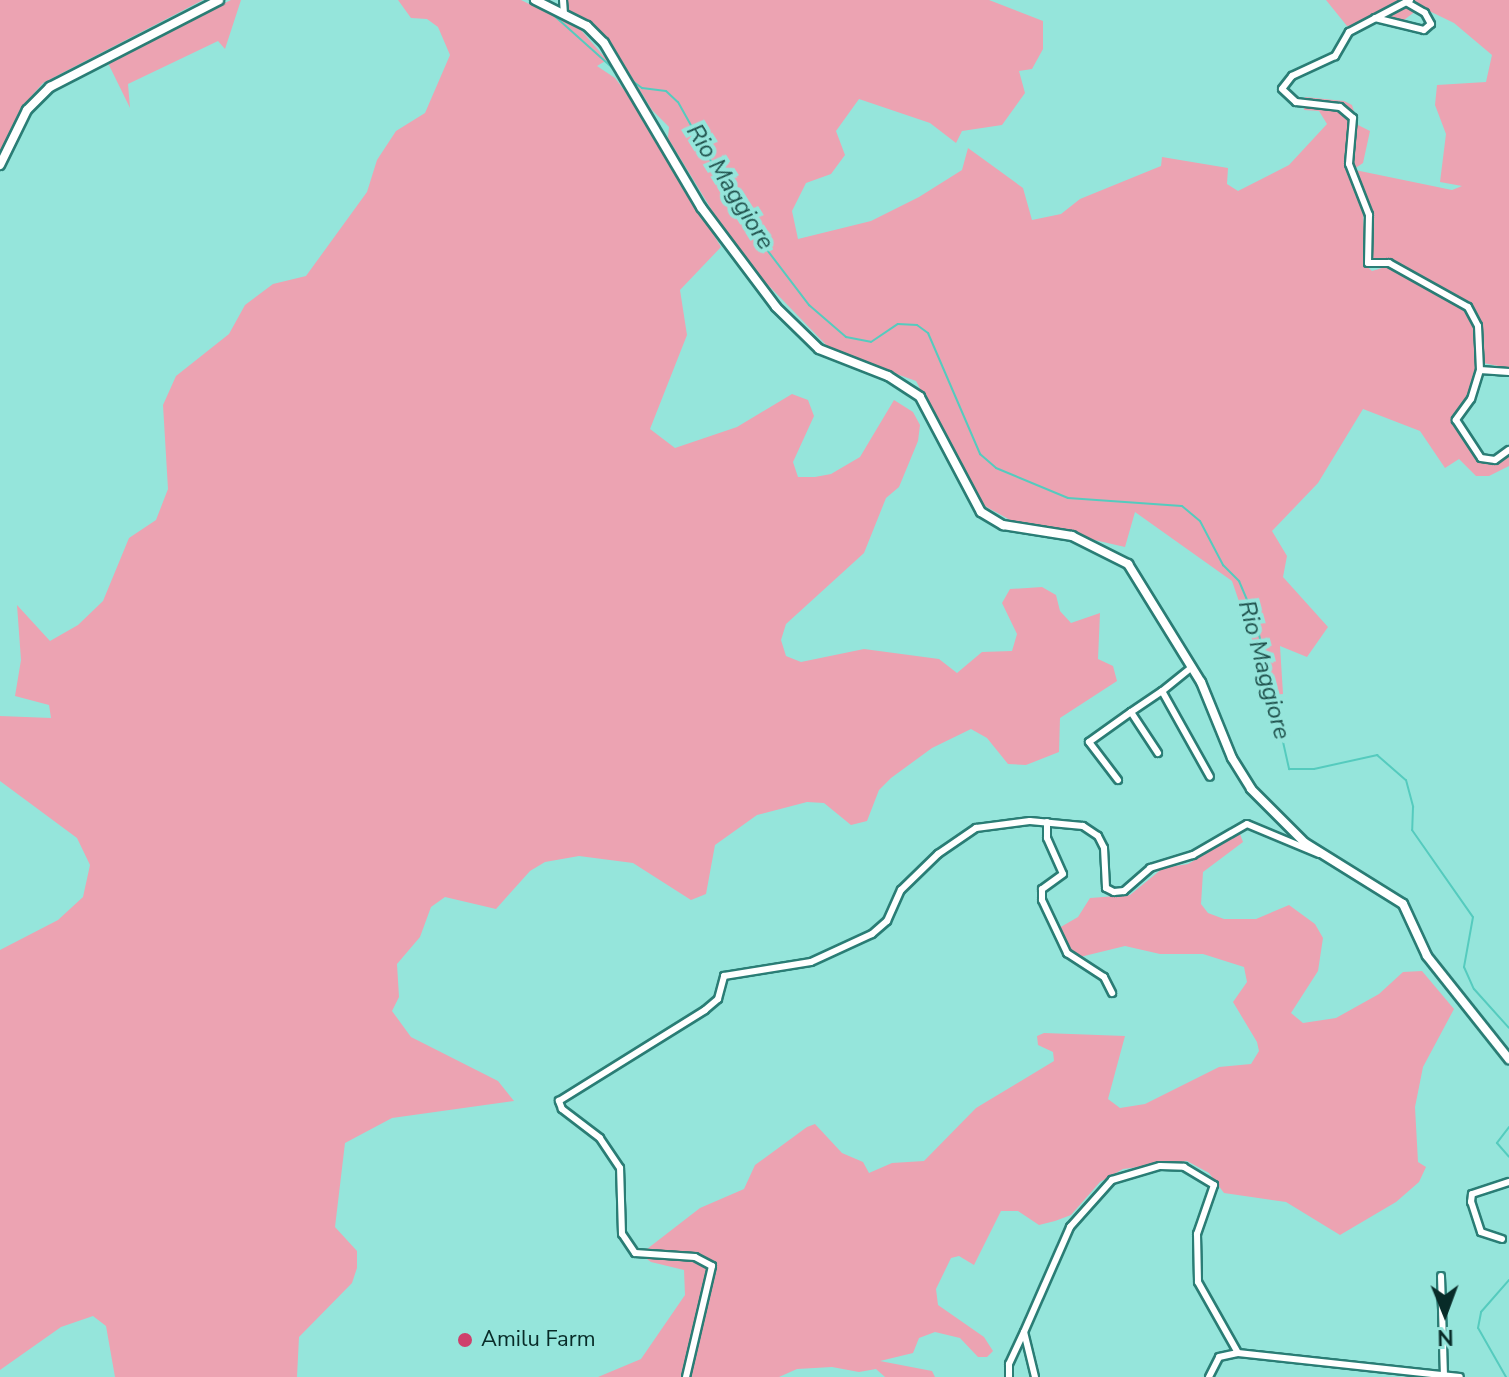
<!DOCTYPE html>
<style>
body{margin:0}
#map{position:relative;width:1509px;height:1377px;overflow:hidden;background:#95e5db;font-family:"Nunito Sans",sans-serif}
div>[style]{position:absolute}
.green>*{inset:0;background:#eca3b2}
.stream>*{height:2px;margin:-1px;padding:0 1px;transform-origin:1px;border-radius:1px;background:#55cbbe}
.roads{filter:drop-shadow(2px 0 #2a7d75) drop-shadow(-2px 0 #2a7d75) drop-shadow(0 2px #2a7d75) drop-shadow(0 -2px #2a7d75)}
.street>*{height:6px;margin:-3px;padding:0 3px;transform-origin:3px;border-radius:3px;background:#fff}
.secondary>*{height:8px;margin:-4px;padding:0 4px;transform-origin:4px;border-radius:4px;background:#fff}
.dots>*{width:22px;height:22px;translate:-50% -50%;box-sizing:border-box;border:4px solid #95e5db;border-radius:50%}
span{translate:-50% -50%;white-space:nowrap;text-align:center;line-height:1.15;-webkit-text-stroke:8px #95e5db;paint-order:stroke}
.poi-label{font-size:22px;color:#082b28}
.left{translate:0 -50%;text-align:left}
.water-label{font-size:24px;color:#20524d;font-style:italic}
.north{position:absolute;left:1405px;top:1273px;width:80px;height:80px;-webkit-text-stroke:6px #95e5db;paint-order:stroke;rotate:179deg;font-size:22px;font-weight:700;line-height:32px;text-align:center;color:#082b28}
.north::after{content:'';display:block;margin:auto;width:28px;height:36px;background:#082b28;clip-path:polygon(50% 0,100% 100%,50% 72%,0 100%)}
</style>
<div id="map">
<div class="green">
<i style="clip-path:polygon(0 0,203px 0,43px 83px,21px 108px,0 152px)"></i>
<i style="clip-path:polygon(231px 0,241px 0,225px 49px,218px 41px,128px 84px,130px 108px,107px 61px)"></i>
<i style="clip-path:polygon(398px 0,521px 0,580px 29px,607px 60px,597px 66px,615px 78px,637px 107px,721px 247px,680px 290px,687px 335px,650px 429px,675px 448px,737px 427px,792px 394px,808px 400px,814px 416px,793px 462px,798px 477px,815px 477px,831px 474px,860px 457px,894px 400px,913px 412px,920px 425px,918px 441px,899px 487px,886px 498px,864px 553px,786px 624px,781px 640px,786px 656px,801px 662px,864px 649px,939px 659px,957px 673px,982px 652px,1012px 651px,1017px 634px,1002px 603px,1010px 589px,1042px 587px,1056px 595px,1060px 611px,1071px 623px,1100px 613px,1098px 659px,1113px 666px,1117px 681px,1060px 718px,1059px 752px,1026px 765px,1008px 764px,987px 738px,971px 729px,932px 748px,891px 778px,879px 790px,867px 821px,851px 825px,824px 803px,807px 802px,757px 815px,715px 845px,706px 894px,691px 900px,633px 863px,579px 856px,545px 862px,530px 871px,496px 909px,445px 897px,431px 907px,420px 937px,397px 964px,399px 997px,392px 1011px,411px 1037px,498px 1081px,514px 1101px,392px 1118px,345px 1143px,335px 1227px,357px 1251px,357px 1268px,352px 1283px,299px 1337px,297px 1377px,115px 1377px,106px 1326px,93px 1316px,61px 1327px,0 1370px,0 950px,58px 920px,83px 897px,90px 865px,77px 838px,0 781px,0 716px,51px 718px,49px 705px,15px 696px,21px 660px,17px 605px,50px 641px,78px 625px,103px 601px,129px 538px,156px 520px,168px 489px,163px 405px,176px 376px,229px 334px,245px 305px,273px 284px,306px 276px,367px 192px,377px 160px,396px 131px,425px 113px,450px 55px,438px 27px,427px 19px,411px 18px)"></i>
<i style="clip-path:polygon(567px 0,989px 0,1043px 21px,1043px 49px,1032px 69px,1019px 71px,1025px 93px,1002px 125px,962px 131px,956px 143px,930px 123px,859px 99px,836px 131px,845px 155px,831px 174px,806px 183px,792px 211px,798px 239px,871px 221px,919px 197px,962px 170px,968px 148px,1023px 188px,1032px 220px,1061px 214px,1080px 199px,1161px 166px,1162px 157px,1228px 168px,1227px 184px,1238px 191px,1289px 165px,1327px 124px,1319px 111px,1304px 110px,1305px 97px,1344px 101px,1352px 105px,1358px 125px,1370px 131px,1363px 163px,1348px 173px,1363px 213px,1366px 266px,1372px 271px,1389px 266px,1467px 309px,1475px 327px,1477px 369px,1469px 397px,1452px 421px,1482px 463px,1501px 462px,1509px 455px,1509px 466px,1489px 476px,1476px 476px,1459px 459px,1445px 468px,1420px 431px,1363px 409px,1318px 483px,1272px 531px,1287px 556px,1283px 577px,1328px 627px,1307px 657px,1280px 646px,1283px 694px,1271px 695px,1232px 581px,1135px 512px,1125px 547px,1012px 521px,983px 505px,916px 381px,832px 351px,739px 255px,668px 138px,669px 127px,652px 110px,622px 61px,598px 31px,568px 10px)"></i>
<i style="clip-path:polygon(1326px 0,1509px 0,1509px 368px,1483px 363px,1482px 325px,1470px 304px,1392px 261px,1372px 259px,1372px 213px,1355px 170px,1452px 190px,1462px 186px,1440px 182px,1446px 134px,1435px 105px,1437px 85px,1486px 82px,1492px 55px,1454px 23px,1421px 7px,1404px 20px,1347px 26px)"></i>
<i style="clip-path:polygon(1240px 834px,1243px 842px,1203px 872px,1201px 904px,1208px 913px,1224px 919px,1256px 919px,1289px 905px,1315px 924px,1323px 938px,1318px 971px,1291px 1013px,1303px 1023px,1336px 1018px,1379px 994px,1403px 972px,1422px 971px,1454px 1009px,1423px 1067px,1415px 1107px,1418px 1162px,1426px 1167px,1419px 1182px,1396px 1202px,1340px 1235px,1286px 1202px,1224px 1193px,1209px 1173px,1187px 1161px,1123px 1169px,1100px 1182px,1071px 1215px,1055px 1221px,1039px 1225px,1018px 1211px,1001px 1211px,974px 1265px,959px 1256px,951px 1258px,936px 1289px,938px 1305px,984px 1337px,993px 1351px,987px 1357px,978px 1357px,960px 1338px,935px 1332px,919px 1338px,913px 1353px,880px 1361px,932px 1371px,935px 1377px,885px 1377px,876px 1369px,859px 1372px,832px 1367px,797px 1369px,779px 1377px,598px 1377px,641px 1359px,685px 1295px,684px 1270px,651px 1262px,644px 1257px,647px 1249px,700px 1208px,744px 1189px,755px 1165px,807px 1127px,815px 1124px,842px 1153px,863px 1162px,869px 1173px,892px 1163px,924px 1161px,976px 1108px,1054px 1061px,1053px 1052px,1038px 1045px,1037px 1036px,1044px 1033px,1125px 1036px,1108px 1099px,1120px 1108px,1145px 1104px,1219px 1067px,1251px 1064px,1259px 1051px,1257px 1042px,1233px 1002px,1247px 982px,1244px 967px,1203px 954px,1160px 954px,1125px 946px,1076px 958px,1059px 928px,1078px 917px,1090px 898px,1130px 895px,1163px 868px,1188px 864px)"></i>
</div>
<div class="stream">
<i style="left:549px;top:11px;width:93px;rotate:41.9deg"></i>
<i style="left:631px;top:80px;width:14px;rotate:36deg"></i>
<i style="left:642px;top:88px;width:24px;rotate:7deg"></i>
<i style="left:666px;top:91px;width:16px;rotate:43deg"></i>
<i style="left:678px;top:102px;width:132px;rotate:60.9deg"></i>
<i style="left:742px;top:217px;width:111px;rotate:52.7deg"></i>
<i style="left:809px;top:305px;width:49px;rotate:40.9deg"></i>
<i style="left:846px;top:337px;width:25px;rotate:11deg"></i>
<i style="left:871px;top:342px;width:32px;rotate:-34deg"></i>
<i style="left:898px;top:324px;width:19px;rotate:3deg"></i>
<i style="left:917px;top:325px;width:14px;rotate:36deg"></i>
<i style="left:928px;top:333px;width:132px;rotate:66.7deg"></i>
<i style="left:980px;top:454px;width:21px;rotate:41deg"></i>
<i style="left:996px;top:468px;width:78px;rotate:22.6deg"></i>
<i style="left:1068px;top:498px;width:114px;rotate:4deg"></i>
<i style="left:1182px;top:506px;width:23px;rotate:40deg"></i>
<i style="left:1200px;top:521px;width:50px;rotate:62.4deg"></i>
<i style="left:1223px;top:565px;width:23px;rotate:45deg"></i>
<i style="left:1239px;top:581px;width:43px;rotate:67deg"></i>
<i style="left:1256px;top:621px;width:152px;rotate:77.4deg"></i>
<i style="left:1289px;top:769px;width:25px"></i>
<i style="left:1314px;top:769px;width:65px;rotate:-12.5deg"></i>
<i style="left:1377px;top:755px;width:38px;rotate:41deg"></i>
<i style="left:1406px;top:780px;width:28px;rotate:75deg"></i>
<i style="left:1413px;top:807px;width:23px;rotate:92deg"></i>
<i style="left:1412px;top:830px;width:106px;rotate:55deg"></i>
<i style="left:1473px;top:917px;width:51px;rotate:100.2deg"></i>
<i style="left:1464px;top:967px;width:24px;rotate:66deg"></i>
<i style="left:1474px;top:989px;width:52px;rotate:48.1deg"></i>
<i style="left:1509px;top:1127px;width:20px;rotate:127deg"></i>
<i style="left:1497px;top:1143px;width:18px;rotate:49deg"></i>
<i style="left:1506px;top:1377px;width:56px;rotate:-119.7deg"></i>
<i style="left:1478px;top:1328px;width:16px;rotate:-79deg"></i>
<i style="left:1481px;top:1312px;width:43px;rotate:-48.8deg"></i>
</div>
<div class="roads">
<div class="street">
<i style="left:563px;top:0;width:13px;rotate:86deg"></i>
<i style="left:1410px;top:0;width:69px;rotate:152.3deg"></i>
<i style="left:1349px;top:32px;width:28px;rotate:120deg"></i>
<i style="left:1335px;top:56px;width:47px;rotate:155.1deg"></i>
<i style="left:1292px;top:76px;width:16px;rotate:128deg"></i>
<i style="left:1282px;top:89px;width:19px;rotate:43deg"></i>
<i style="left:1296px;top:102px;width:44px;rotate:6.5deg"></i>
<i style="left:1340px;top:107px;width:17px;rotate:40deg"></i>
<i style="left:1353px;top:118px;width:46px;rotate:95deg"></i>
<i style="left:1349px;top:164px;width:55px;rotate:68.6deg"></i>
<i style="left:1369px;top:215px;width:48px;rotate:91.2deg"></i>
<i style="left:1368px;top:263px;width:21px"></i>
<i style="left:1389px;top:263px;width:90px;rotate:29.1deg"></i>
<i style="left:1468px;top:307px;width:21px;rotate:62deg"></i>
<i style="left:1478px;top:326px;width:44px;rotate:87.4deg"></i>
<i style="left:1480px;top:370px;width:30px;rotate:107deg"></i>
<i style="left:1471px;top:399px;width:26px;rotate:126deg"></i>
<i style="left:1456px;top:420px;width:45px;rotate:56.7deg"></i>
<i style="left:1481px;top:458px;width:14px;rotate:8deg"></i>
<i style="left:1495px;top:460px;width:17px;rotate:-36deg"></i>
<i style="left:1375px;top:18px;width:50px;rotate:13.8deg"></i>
<i style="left:1424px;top:30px;width:9px;rotate:-41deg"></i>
<i style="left:1431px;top:24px;width:13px;rotate:-119deg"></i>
<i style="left:1425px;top:13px;width:22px;rotate:-150deg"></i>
<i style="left:1480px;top:370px;width:29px;rotate:4deg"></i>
<i style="left:1192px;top:667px;width:38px;rotate:141deg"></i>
<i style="left:1162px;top:691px;width:98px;rotate:60.8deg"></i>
<i style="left:1158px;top:753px;width:49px;rotate:-123.4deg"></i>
<i style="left:1131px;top:712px;width:37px;rotate:-34deg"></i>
<i style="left:1118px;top:780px;width:48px;rotate:-127.3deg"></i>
<i style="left:1089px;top:742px;width:52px;rotate:-35.5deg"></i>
<i style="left:1047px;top:822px;width:16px;rotate:90deg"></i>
<i style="left:1047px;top:838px;width:39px;rotate:66deg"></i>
<i style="left:1063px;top:874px;width:26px;rotate:144deg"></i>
<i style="left:1042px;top:889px;width:11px;rotate:90deg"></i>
<i style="left:1042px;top:900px;width:59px;rotate:64.7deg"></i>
<i style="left:1067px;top:953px;width:44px;rotate:33deg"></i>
<i style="left:1104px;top:977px;width:18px;rotate:63deg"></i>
<i style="left:1502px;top:1239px;width:22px;rotate:-162deg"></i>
<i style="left:1481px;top:1232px;width:32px;rotate:-108deg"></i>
<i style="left:1471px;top:1202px;width:8px;rotate:-83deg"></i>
<i style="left:1472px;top:1194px;width:39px;rotate:-18deg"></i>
<i style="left:1441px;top:1276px;width:100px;rotate:88.3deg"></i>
<i style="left:686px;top:1377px;width:114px;rotate:-76.8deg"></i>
<i style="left:712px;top:1266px;width:19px;rotate:-152deg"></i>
<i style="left:695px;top:1257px;width:60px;rotate:-176.2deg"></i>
<i style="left:635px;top:1253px;width:23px;rotate:-124deg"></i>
<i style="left:622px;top:1234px;width:66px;rotate:-91.7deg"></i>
<i style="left:620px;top:1168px;width:36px;rotate:-124deg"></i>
<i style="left:600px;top:1138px;width:48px;rotate:-142.7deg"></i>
<i style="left:562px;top:1109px;width:9px;rotate:-111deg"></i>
<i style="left:559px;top:1101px;width:172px;rotate:-31.9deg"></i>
<i style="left:705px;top:1010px;width:17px;rotate:-40deg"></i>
<i style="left:718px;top:999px;width:24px;rotate:-75deg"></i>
<i style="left:724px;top:976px;width:88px;rotate:-9.1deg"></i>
<i style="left:811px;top:962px;width:67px;rotate:-24.7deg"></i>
<i style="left:872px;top:934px;width:20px;rotate:-41deg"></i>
<i style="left:887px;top:921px;width:34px;rotate:-66deg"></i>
<i style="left:901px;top:890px;width:52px;rotate:-44.2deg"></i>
<i style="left:938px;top:854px;width:46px;rotate:-34.4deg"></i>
<i style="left:976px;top:828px;width:54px;rotate:-7.4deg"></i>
<i style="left:1030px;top:821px;width:53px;rotate:5.4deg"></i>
<i style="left:1083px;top:826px;width:18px;rotate:34deg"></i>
<i style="left:1098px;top:836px;width:13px;rotate:63deg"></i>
<i style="left:1104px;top:848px;width:40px;rotate:87.1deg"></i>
<i style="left:1106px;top:888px;width:9px;rotate:27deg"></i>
<i style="left:1114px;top:892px;width:10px;rotate:-6deg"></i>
<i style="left:1124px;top:891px;width:35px;rotate:-41deg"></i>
<i style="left:1150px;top:868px;width:45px;rotate:-16.8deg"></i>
<i style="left:1193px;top:855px;width:62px;rotate:-29.9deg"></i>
<i style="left:1247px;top:824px;width:78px;rotate:22.6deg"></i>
<i style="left:1009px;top:1377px;width:13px;rotate:-90deg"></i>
<i style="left:1009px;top:1364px;width:35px;rotate:-65deg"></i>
<i style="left:1035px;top:1377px;width:46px;rotate:-103.7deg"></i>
<i style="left:1024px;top:1332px;width:115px;rotate:-66.3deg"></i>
<i style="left:1070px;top:1227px;width:63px;rotate:-48.2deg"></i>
<i style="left:1112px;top:1180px;width:50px;rotate:-16.3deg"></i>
<i style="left:1160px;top:1166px;width:24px;rotate:2deg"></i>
<i style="left:1184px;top:1167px;width:35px;rotate:31deg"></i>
<i style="left:1214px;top:1185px;width:52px;rotate:109.1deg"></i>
<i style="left:1197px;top:1234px;width:48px;rotate:88.8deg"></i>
<i style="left:1198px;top:1282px;width:81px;rotate:60.6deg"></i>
<i style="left:1238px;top:1353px;width:223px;rotate:6.2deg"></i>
<i style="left:1209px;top:1377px;width:22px;rotate:-63deg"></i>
<i style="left:1219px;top:1357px;width:19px;rotate:-12deg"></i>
</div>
<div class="secondary">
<i style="left:535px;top:0;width:58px;rotate:26.6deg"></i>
<i style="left:587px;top:26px;width:24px;rotate:45deg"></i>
<i style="left:604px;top:43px;width:191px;rotate:59.4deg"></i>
<i style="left:701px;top:207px;width:125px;rotate:53.1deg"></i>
<i style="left:776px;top:307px;width:60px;rotate:44.3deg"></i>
<i style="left:819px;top:349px;width:74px;rotate:21.4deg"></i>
<i style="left:888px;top:376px;width:38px;rotate:33deg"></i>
<i style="left:920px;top:397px;width:130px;rotate:62.1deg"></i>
<i style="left:981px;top:512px;width:26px;rotate:31deg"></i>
<i style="left:1003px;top:525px;width:70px;rotate:9.1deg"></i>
<i style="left:1072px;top:536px;width:63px;rotate:26.6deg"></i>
<i style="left:1128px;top:564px;width:139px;rotate:58.3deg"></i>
<i style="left:1201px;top:682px;width:82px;rotate:67.8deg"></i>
<i style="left:1232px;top:758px;width:36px;rotate:58deg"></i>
<i style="left:1251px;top:789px;width:76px;rotate:45deg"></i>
<i style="left:1305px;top:843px;width:115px;rotate:31.9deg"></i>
<i style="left:1403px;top:904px;width:57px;rotate:65.2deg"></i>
<i style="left:1427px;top:956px;width:132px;rotate:51.5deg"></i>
<i style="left:0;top:165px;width:61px;rotate:-63.9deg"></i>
<i style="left:27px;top:110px;width:33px;rotate:-45deg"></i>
<i style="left:50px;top:87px;width:190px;rotate:-27.2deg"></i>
</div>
</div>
<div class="dots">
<i style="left:465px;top:1340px;background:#ce406c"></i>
</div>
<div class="poi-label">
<span class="left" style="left:481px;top:1340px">Amilu Farm</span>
</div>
<div class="water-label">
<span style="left:730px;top:187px;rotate:58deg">Rio Maggiore</span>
<span style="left:1264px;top:670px;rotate:75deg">Rio Maggiore</span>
</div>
<div class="north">N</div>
</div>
